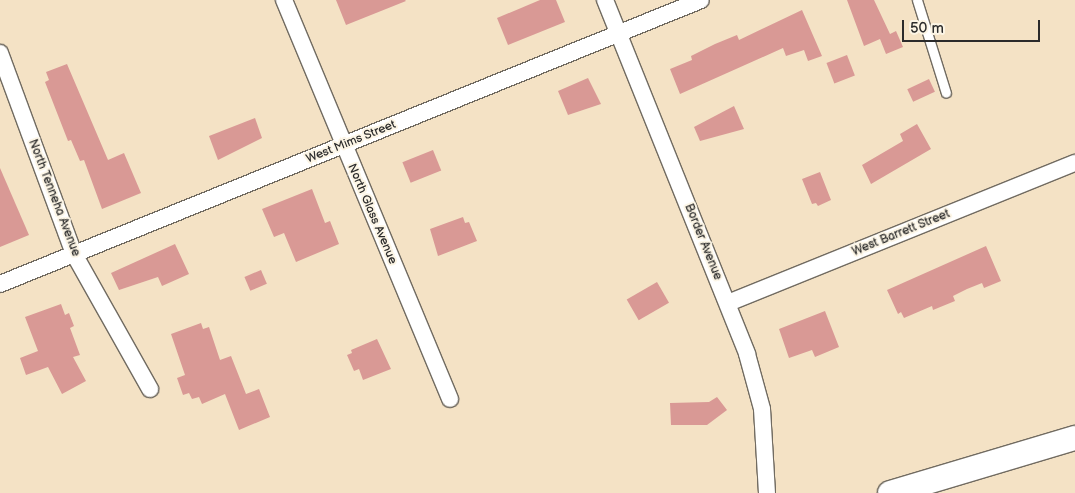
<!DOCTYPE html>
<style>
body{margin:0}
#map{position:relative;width:1075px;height:493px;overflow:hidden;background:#f4e2c5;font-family:"Balsamiq Sans",sans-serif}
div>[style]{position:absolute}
.building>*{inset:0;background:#d99995;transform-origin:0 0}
.roads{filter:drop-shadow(1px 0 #716b61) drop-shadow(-1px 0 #716b61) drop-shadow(0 1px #716b61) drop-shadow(0 -1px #716b61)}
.service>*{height:9px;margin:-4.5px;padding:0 4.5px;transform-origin:4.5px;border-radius:4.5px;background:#fff}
.minor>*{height:16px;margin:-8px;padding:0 8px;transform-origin:8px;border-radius:8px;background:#fff}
.secondary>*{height:24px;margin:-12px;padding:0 12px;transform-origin:12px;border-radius:12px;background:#fff}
span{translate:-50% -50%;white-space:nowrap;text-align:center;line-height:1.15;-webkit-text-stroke:4px #fcf5e5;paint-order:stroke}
.street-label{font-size:12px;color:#2b2b2b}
.scale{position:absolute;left:902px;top:20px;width:138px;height:22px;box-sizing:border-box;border:2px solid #2b2b2b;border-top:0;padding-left:6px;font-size:15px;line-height:18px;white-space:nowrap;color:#2b2b2b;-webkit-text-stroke:4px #fcf5e5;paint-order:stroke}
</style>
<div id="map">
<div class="building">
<i style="clip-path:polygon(336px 0,405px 0,406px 1px,346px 25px)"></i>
<i style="clip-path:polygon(540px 0,556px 0,565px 22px,508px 45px,497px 18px)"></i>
<i style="clip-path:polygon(847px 0,874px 0,890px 34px,896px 31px,903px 47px,886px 54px,880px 39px,864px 46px)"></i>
<i style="clip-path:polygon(802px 10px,822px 56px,808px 61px,804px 50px,786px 56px,783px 48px,680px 94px,670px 69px,692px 60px,691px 56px,715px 44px,737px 35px,739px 40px)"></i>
<i style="left:847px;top:55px;width:22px;height:22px;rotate:69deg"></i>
<i style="clip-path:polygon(67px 64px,108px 160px,124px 153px,141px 193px,102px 209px,84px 160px,80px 161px,71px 140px,68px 141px,45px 82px,49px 80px,46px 72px)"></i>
<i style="clip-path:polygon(588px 78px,601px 104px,568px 115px,558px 91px)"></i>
<i style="left:929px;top:79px;width:14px;height:24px;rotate:65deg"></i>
<i style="clip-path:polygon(734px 106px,744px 129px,700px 141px,694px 127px)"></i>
<i style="clip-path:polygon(255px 118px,262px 138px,218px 160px,209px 136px)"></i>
<i style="clip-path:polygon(917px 124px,931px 149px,871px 184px,862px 165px,903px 141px,900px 134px)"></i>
<i style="left:433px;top:150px;width:22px;height:33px;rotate:68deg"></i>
<i style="clip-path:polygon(0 168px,29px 235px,0 247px)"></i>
<i style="clip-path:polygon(820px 172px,831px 200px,818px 206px,816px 203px,812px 204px,802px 179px)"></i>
<i style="clip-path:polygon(312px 189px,325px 223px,330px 221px,339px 244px,296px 262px,284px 233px,274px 237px,262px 209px)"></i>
<i style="clip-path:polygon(463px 217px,465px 223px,469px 222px,477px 241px,438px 256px,430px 229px)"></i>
<i style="clip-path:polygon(175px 244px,189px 274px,162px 286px,158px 277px,119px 290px,111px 273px)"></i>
<i style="clip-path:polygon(986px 246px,1001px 281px,984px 288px,982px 283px,967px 289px,953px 296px,955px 301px,933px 310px,932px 306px,904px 318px,901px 312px,898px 314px,887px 290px)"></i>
<i style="left:261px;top:270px;width:15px;height:18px;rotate:67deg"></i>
<i style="left:657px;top:282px;width:24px;height:35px;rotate:60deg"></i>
<i style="clip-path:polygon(61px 304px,65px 315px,69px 313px,74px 326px,70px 328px,80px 355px,73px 357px,86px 381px,62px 394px,48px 367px,26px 375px,20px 358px,38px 351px,25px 317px)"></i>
<i style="clip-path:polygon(825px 311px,839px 347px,815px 357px,812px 350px,789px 358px,779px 329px)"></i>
<i style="clip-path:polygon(201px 323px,203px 329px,209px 327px,220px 360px,231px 356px,246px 394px,259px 389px,270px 417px,239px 430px,225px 394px,202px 404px,199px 397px,192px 399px,189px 393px,183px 395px,177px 378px,185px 375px,171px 334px)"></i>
<i style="clip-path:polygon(377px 339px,391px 369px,363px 380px,359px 369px,354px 371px,347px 355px,352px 353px,351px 350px)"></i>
<i style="clip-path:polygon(717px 397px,727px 410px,707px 425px,671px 425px,670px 403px,709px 402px)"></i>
</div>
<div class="roads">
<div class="service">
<i style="left:917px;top:0;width:97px;rotate:72.7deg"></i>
</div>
<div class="minor">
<i style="left:284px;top:0;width:432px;rotate:67.4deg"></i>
<i style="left:605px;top:0;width:381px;rotate:68.1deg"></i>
<i style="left:747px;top:354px;width:57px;rotate:74.7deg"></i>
<i style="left:762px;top:409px;width:84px;rotate:86.6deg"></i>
<i style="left:0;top:53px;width:214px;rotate:69.8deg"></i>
<i style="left:74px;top:254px;width:155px;rotate:60.6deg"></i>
<i style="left:0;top:284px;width:756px;rotate:-22.05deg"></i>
<i style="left:728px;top:303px;width:374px;rotate:-22deg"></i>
</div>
<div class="secondary">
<i style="left:890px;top:493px;width:193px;rotate:-16.6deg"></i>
</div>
</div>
<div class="street-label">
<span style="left:351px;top:142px;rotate:-22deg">West Mims Street</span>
<span style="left:54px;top:198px;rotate:69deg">North Tenneha Avenue</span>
<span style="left:372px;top:214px;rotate:67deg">North Glass Avenue</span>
<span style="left:901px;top:233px;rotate:-22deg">West Barrett Street</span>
<span style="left:703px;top:242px;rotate:68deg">Border Avenue</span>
</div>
<div class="scale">50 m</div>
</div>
